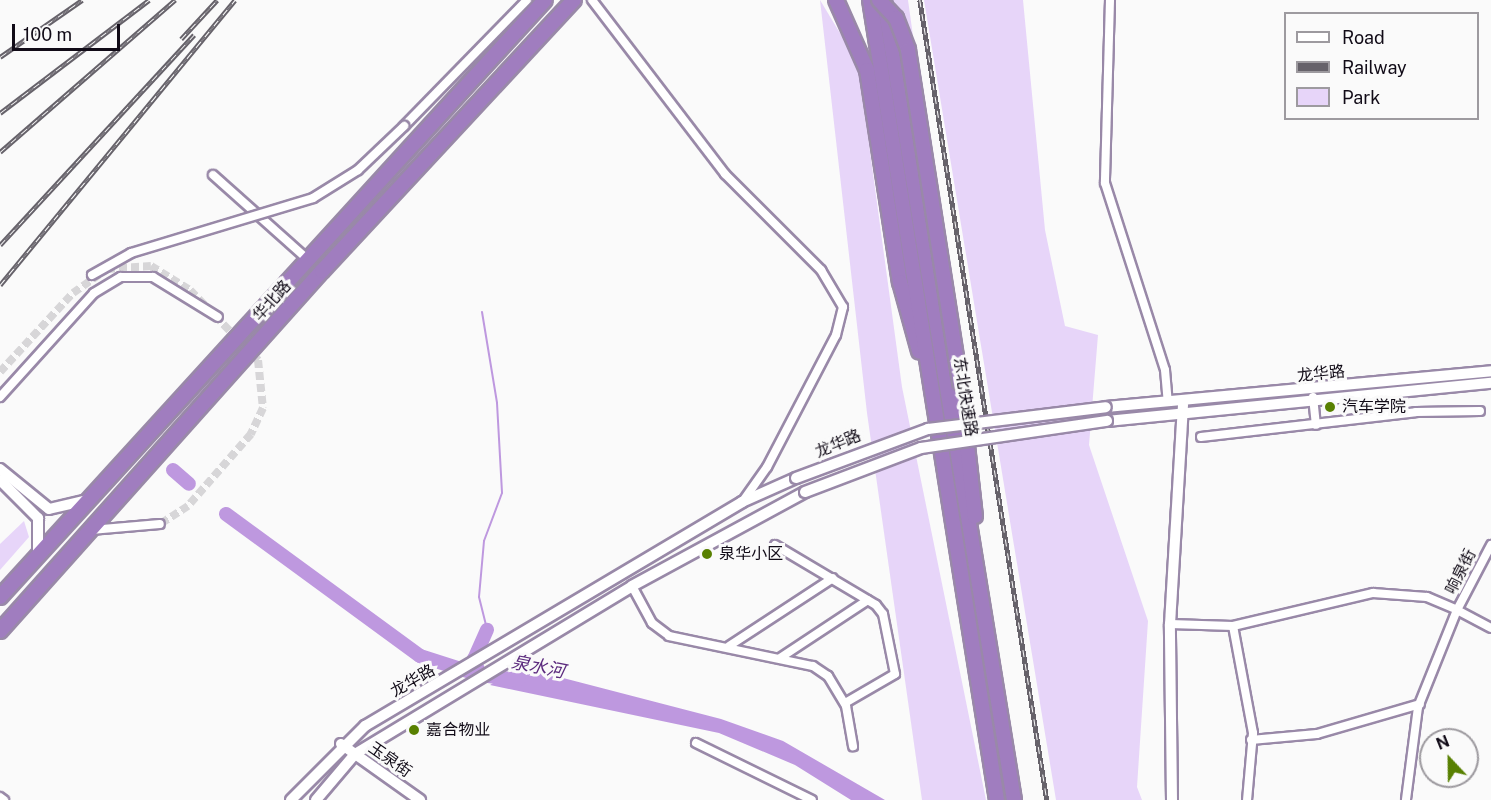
<!DOCTYPE html>
<meta charset="utf-8">
<style>
body{margin:0}
#map{position:relative;width:1491px;height:800px;overflow:hidden;background:#fafafa;font-family:"Public Sans","Noto Sans SC",sans-serif}
div>[style]{position:absolute}
.green>*{inset:0;background:#e7d5f9}
.water>*{inset:0;background:#be98df}
.stream>*{height:2px;margin:-1px;padding:0 1px;transform-origin:1px;border-radius:1px;background:#be98df}
.river>*{height:14px;margin:-7px;padding:0 7px;transform-origin:7px;border-radius:7px;background:#be98df}
.street-tunnel>*{height:8px;margin-top:-4px;transform-origin:0;background:repeating-linear-gradient(90deg,#d7d6d8 0 8px,transparent 0 12px)}
.roads{filter:drop-shadow(2px 0 #9989a8) drop-shadow(-2px 0 #9989a8) drop-shadow(0 2px #9989a8) drop-shadow(0 -2px #9989a8)}
.street>*{height:8px;margin:-4px;padding:0 4px;transform-origin:4px;border-radius:4px;background:#fff}
.secondary>*{height:10px;margin:-5px;padding:0 5px;transform-origin:5px;border-radius:5px;background:#fff}
.highway>*{height:14px;margin:-7px;padding:0 7px;transform-origin:7px;border-radius:7px;background:#a07dbf}
.rail>*{height:4.5px;margin-top:-2.25px;transform-origin:0;background:repeating-linear-gradient(90deg,#fafafa 0 7px,#66626a 0 14px);box-sizing:border-box;border-block:2px solid #66626a}
.bridges{filter:drop-shadow(2px 0 #9989a8) drop-shadow(-2px 0 #9989a8) drop-shadow(0 2px #9989a8) drop-shadow(0 -2px #9989a8)}
.street-bridge>*{height:8px;margin:-4px;padding:0 4px;transform-origin:4px;border-radius:4px;background:#fff}
.secondary-bridge>*{height:10px;margin:-5px;padding:0 5px;transform-origin:5px;border-radius:5px;background:#fff}
.highway-bridge>*{height:14px;margin:-7px;padding:0 7px;transform-origin:7px;border-radius:7px;background:#a07dbf}
.dots>*{width:16px;height:16px;translate:-50% -50%;box-sizing:border-box;border:3px solid #fafafa;border-radius:50%}
span{translate:-50% -50%;white-space:nowrap;text-align:center;line-height:1.15;-webkit-text-stroke:6px #fafafa;paint-order:stroke}
.street-label{font-size:16px;color:#110b17}
.poi-label{font-size:16px;color:#110b17}
.left{translate:0 -50%;text-align:left}
.water-label{font-size:18px;color:#5c2b7e;font-style:italic}
.legend{position:absolute;left:1284px;top:12px;width:195px;height:108px;box-sizing:border-box;background:#fafafa;border:2px solid #9d9a9f;margin:0;padding:8px 10px;list-style:none;font-size:18px;color:#110b17}
.legend li{display:flex;align-items:center;gap:12px;height:30px}
.legend b{width:30px;border:2px solid #9d9a9f}
.north{position:absolute;left:1419px;top:728px;width:60px;height:60px;box-sizing:border-box;background:#fafafa;border:2px solid #9d9a9f;border-radius:50%;rotate:338deg;font-size:16px;font-weight:700;line-height:24px;text-align:center;color:#110b17}
.north::after{content:'';display:block;margin:auto;width:21px;height:27px;background:#588001;clip-path:polygon(50% 0,100% 100%,50% 72%,0 100%)}
.scale{position:absolute;left:12px;top:24px;width:108px;height:27px;box-sizing:border-box;border:3px solid #110b17;border-top:0;padding-left:8px;font-size:18px;line-height:21px;white-space:nowrap;color:#110b17;-webkit-text-stroke:4px #fafafa;paint-order:stroke}
</style>
<div id="map">
<div class="green">
<i style="clip-path:polygon(820px 0,858px 63px,902px 387px,986px 800px,922px 800px,867px 413px)"></i>
<i style="clip-path:polygon(893px 0,908px 0,913px 36px)"></i>
<i style="clip-path:polygon(924px 0,1023px 0,1045px 230px,1065px 326px,1098px 335px,1089px 445px,1148px 621px,1137px 787px,1142px 800px,1056px 800px)"></i>
<i style="clip-path:polygon(24px 521px,29px 537px,0 570px,0 544px)"></i>
</div>
<div class="water">
<i style="clip-path:polygon(530px 660px,540px 672px,721px 719px,783px 741px,885px 800px,851px 800px,795px 765px,719px 733px,490px 685px)"></i>
</div>
<div class="stream">
<i style="left:482px;top:312px;width:92px;rotate:80.6deg"></i>
<i style="left:497px;top:403px;width:90px;rotate:86.8deg"></i>
<i style="left:502px;top:493px;width:51px;rotate:110.6deg"></i>
<i style="left:484px;top:541px;width:56px;rotate:95.1deg"></i>
<i style="left:479px;top:597px;width:34px;rotate:76deg"></i>
</div>
<div class="river">
<i style="left:173px;top:470px;width:21px;rotate:41deg"></i>
<i style="left:226px;top:514px;width:240px;rotate:36.2deg"></i>
<i style="left:420px;top:656px;width:63px;rotate:17.6deg"></i>
<i style="left:480px;top:675px;width:39px;rotate:7deg"></i>
<i style="left:478px;top:670px;width:12px;rotate:-110deg"></i>
<i style="left:474px;top:659px;width:32px;rotate:-66deg"></i>
</div>
<div class="street-tunnel">
<i style="left:0;top:372px;width:108px;rotate:-47.3deg"></i>
<i style="left:73px;top:293px;width:42px;rotate:-35.2deg"></i>
<i style="left:107px;top:269px;width:44px;rotate:-3.9deg"></i>
<i style="left:151px;top:266px;width:46px;rotate:31.6deg"></i>
<i style="left:190px;top:290px;width:98px;rotate:45.8deg"></i>
<i style="left:258px;top:360px;width:48px;rotate:84.1deg"></i>
<i style="left:263px;top:408px;width:29px;rotate:115deg"></i>
<i style="left:251px;top:434px;width:96px;rotate:131.2deg"></i>
<i style="left:188px;top:506px;width:33px;rotate:147deg"></i>
</div>
<div class="roads">
<div class="street">
<i style="left:592px;top:0;width:219px;rotate:52.6deg"></i>
<i style="left:725px;top:174px;width:136px;rotate:45deg"></i>
<i style="left:821px;top:270px;width:43px;rotate:59.3deg"></i>
<i style="left:843px;top:307px;width:29px;rotate:104deg"></i>
<i style="left:836px;top:335px;width:149px;rotate:117.6deg"></i>
<i style="left:767px;top:467px;width:42px;rotate:125.2deg"></i>
<i style="left:1110px;top:0;width:183px;rotate:91.6deg"></i>
<i style="left:1105px;top:183px;width:196px;rotate:72.2deg"></i>
<i style="left:1165px;top:370px;width:32px;rotate:85deg"></i>
<i style="left:404px;top:126px;width:176px;rotate:-45.7deg"></i>
<i style="left:213px;top:175px;width:123px;rotate:41.7deg"></i>
<i style="left:1313px;top:397px;width:28px;rotate:84deg"></i>
<i style="left:1201px;top:437px;width:216px;rotate:-6.6deg"></i>
<i style="left:1416px;top:412px;width:64px;rotate:-0.9deg"></i>
<i style="left:91px;top:530px;width:69px;rotate:-5deg"></i>
<i style="left:775px;top:545px;width:117px;rotate:30.7deg"></i>
<i style="left:876px;top:605px;width:11px;rotate:52deg"></i>
<i style="left:883px;top:614px;width:61px;rotate:78.7deg"></i>
<i style="left:895px;top:674px;width:58px;rotate:149.9deg"></i>
<i style="left:1491px;top:545px;width:73px;rotate:117.6deg"></i>
<i style="left:1457px;top:610px;width:38px;rotate:28deg"></i>
<i style="left:632px;top:586px;width:42px;rotate:61.6deg"></i>
<i style="left:652px;top:623px;width:21px;rotate:37deg"></i>
<i style="left:669px;top:636px;width:147px;rotate:11.8deg"></i>
<i style="left:813px;top:666px;width:18px;rotate:34deg"></i>
<i style="left:828px;top:676px;width:35px;rotate:59deg"></i>
<i style="left:846px;top:706px;width:41px;rotate:80.1deg"></i>
<i style="left:1170px;top:624px;width:63px;rotate:1.8deg"></i>
<i style="left:1233px;top:626px;width:144px;rotate:-13.3deg"></i>
<i style="left:1373px;top:593px;width:54px;rotate:4.2deg"></i>
<i style="left:1427px;top:597px;width:33px;rotate:23deg"></i>
<i style="left:1457px;top:610px;width:105px;rotate:111.9deg"></i>
<i style="left:1418px;top:707px;width:94px;rotate:97.4deg"></i>
<i style="left:1233px;top:626px;width:109px;rotate:79.4deg"></i>
<i style="left:1253px;top:733px;width:67px;rotate:95.1deg"></i>
<i style="left:729px;top:646px;width:124px;rotate:-33.2deg"></i>
<i style="left:780px;top:658px;width:105px;rotate:-33.4deg"></i>
<i style="left:1251px;top:740px;width:66px;rotate:-5.2deg"></i>
<i style="left:1317px;top:734px;width:107px;rotate:-16.2deg"></i>
<i style="left:696px;top:743px;width:129px;rotate:26.2deg"></i>
<i style="left:0;top:797px;width:5px;rotate:37deg"></i>
</div>
<div class="secondary">
<i style="left:1106px;top:407px;width:387px;rotate:-5.3deg"></i>
<i style="left:1107px;top:421px;width:386px;rotate:-5.7deg"></i>
<i style="left:0;top:469px;width:63px;rotate:39.2deg"></i>
<i style="left:49px;top:509px;width:37px;rotate:-13deg"></i>
<i style="left:0;top:480px;width:54px;rotate:45deg"></i>
<i style="left:38px;top:518px;width:36px;rotate:90deg"></i>
<i style="left:341px;top:744px;width:97px;rotate:35.3deg"></i>
<i style="left:291px;top:800px;width:105px;rotate:-45deg"></i>
<i style="left:365px;top:726px;width:439px;rotate:-30.7deg"></i>
<i style="left:742px;top:502px;width:59px;rotate:-24deg"></i>
<i style="left:316px;top:800px;width:60px;rotate:-49.7deg"></i>
<i style="left:355px;top:754px;width:324px;rotate:-31.2deg"></i>
<i style="left:632px;top:586px;width:197px;rotate:-28.5deg"></i>
<i style="left:1172px;top:800px;width:176px;rotate:-90.7deg"></i>
<i style="left:1170px;top:624px;width:220px;rotate:-86.6deg"></i>
</div>
<div class="highway">
<i style="left:836px;top:0;width:77px;rotate:66.1deg"></i>
<i style="left:867px;top:70px;width:215px;rotate:81.2deg"></i>
<i style="left:900px;top:282px;width:72px;rotate:74.6deg"></i>
<i style="left:870px;top:0;width:810px;rotate:80.98deg"></i>
<i style="left:884px;top:0;width:810px;rotate:80.77deg"></i>
<i style="left:960px;top:383px;width:134px;rotate:83.6deg"></i>
<i style="left:0;top:597px;width:808px;rotate:-47.61deg"></i>
<i style="left:0;top:631px;width:483px;rotate:-48.2deg"></i>
<i style="left:322px;top:271px;width:370px;rotate:-47.1deg"></i>
</div>
</div>
<div class="rail">
<i style="left:920px;top:0;width:810px;rotate:80.98deg"></i>
<i style="left:181px;top:39px;width:53px;rotate:-47.3deg"></i>
<i style="left:0;top:57px;width:100px;rotate:-34.8deg"></i>
<i style="left:0;top:113px;width:187px;rotate:-37.2deg"></i>
<i style="left:0;top:152px;width:232px;rotate:-41deg"></i>
<i style="left:0;top:245px;width:286px;rotate:-47.3deg"></i>
<i style="left:0;top:285px;width:369px;rotate:-50.5deg"></i>
</div>
<div class="bridges">
<div class="street-bridge">
<i style="left:92px;top:275px;width:45px;rotate:-29.4deg"></i>
<i style="left:131px;top:253px;width:190px;rotate:-16.8deg"></i>
<i style="left:313px;top:198px;width:53px;rotate:-31.9deg"></i>
<i style="left:358px;top:170px;width:64px;rotate:-43.7deg"></i>
<i style="left:0;top:397px;width:140px;rotate:-47.9deg"></i>
<i style="left:94px;top:293px;width:31px;rotate:-31deg"></i>
<i style="left:121px;top:277px;width:32px"></i>
<i style="left:153px;top:277px;width:76px;rotate:31.6deg"></i>
</div>
<div class="secondary-bridge">
<i style="left:796px;top:478px;width:141px;rotate:-20.4deg"></i>
<i style="left:928px;top:429px;width:179px;rotate:-7deg"></i>
<i style="left:805px;top:492px;width:124px;rotate:-20.8deg"></i>
<i style="left:921px;top:448px;width:188px;rotate:-8.3deg"></i>
</div>
<div class="highway-bridge">
<i style="left:879px;top:0;width:25px;rotate:47deg"></i>
<i style="left:896px;top:18px;width:34px;rotate:69deg"></i>
<i style="left:908px;top:50px;width:337px;rotate:81.1deg"></i>
</div>
</div>
<div class="dots">
<i style="left:1330px;top:407px;background:#588001"></i>
<i style="left:707px;top:554px;background:#588001"></i>
<i style="left:414px;top:730px;background:#588001"></i>
</div>
<div class="street-label">
<span style="left:272px;top:301px;rotate:-48deg">华北路</span>
<span style="left:1321px;top:374px;rotate:-6deg">龙华路</span>
<span style="left:965px;top:397px;rotate:81deg">东北快速路</span>
<span style="left:838px;top:444px;rotate:-22deg">龙华路</span>
<span style="left:1461px;top:572px;rotate:-63deg">响泉街</span>
<span style="left:413px;top:681px;rotate:-30deg">龙华路</span>
<span style="left:390px;top:760px;rotate:35deg">玉泉街</span>
</div>
<div class="poi-label">
<span class="left" style="left:1342px;top:407px">汽车学院</span>
<span class="left" style="left:719px;top:554px">泉华小区</span>
<span class="left" style="left:426px;top:730px">嘉合物业</span>
</div>
<div class="water-label">
<span style="left:538px;top:667px;rotate:11deg">泉水河</span>
</div>
<ul class="legend">
<li><b style="height:8px;background:#fff"></b>Road</li>
<li><b style="height:8px;background:#66626a"></b>Railway</li>
<li><b style="height:16px;background:#e7d5f9"></b>Park</li>
</ul>
<div class="north">N</div>
<div class="scale">100 m</div>
</div>
